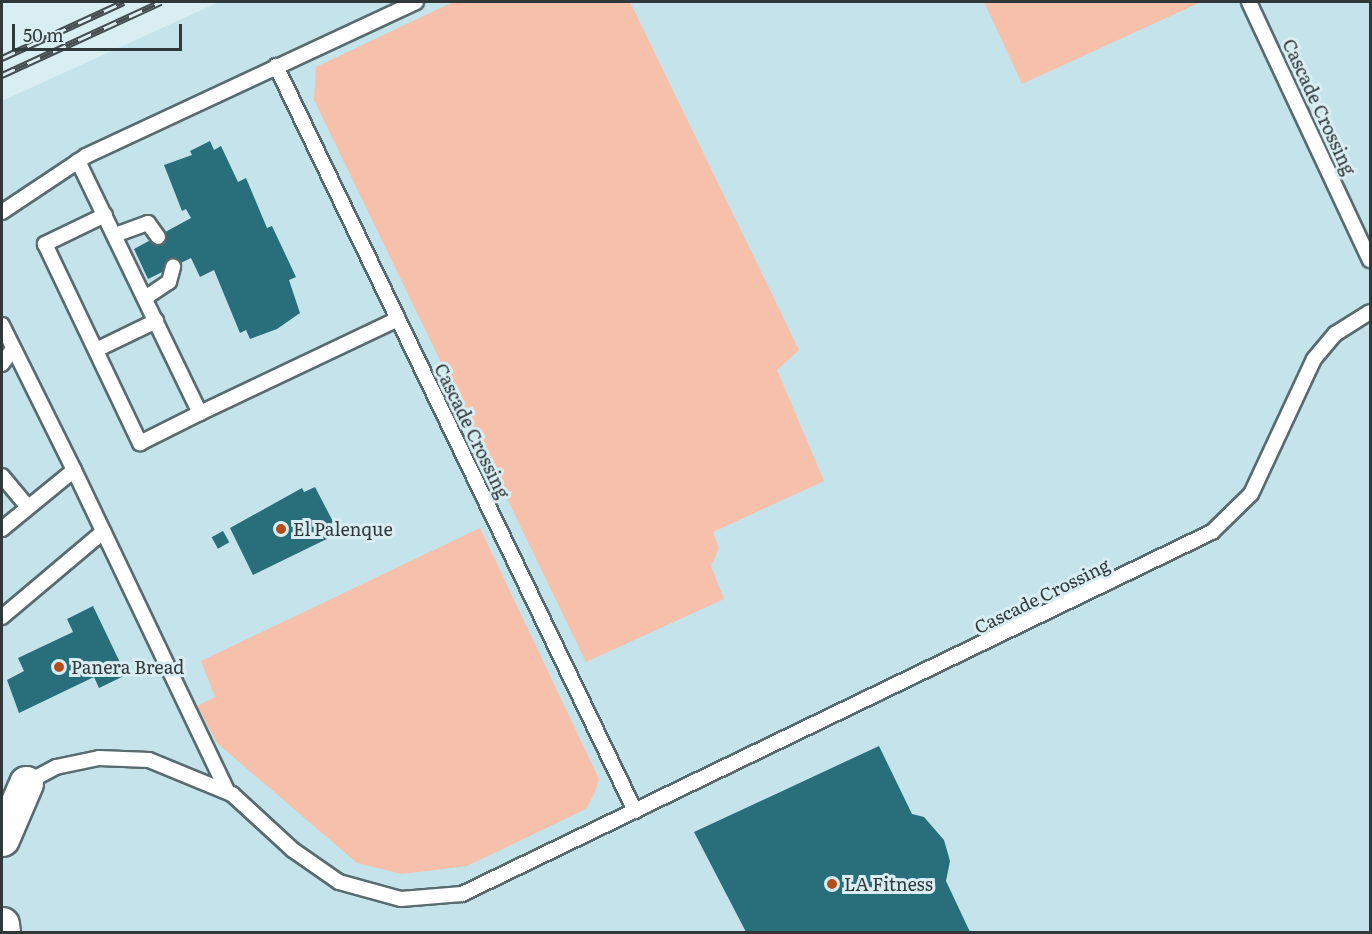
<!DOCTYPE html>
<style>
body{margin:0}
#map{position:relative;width:1372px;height:934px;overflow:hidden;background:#d9eef3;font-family:Literata,serif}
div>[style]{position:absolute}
.built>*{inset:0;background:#c5e3ea}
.green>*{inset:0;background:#f6c0aa}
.building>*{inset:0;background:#286f7b;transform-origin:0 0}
.roads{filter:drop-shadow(2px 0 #586b6f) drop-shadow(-2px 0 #586b6f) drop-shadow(0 2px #586b6f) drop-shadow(0 -2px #586b6f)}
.service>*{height:14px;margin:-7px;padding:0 7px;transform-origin:7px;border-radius:7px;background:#fff}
.secondary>*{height:33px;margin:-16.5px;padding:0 16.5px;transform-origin:16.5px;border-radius:16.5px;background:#fff}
.rail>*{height:7px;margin-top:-3.5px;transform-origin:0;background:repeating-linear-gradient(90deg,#d9eef3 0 14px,#434c4f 0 28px);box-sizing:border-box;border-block:2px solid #434c4f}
.dots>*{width:16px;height:16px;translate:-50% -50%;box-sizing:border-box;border:3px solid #d9eef3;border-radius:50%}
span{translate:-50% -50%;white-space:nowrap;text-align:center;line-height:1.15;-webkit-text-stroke:6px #d9eef3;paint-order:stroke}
.street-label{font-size:18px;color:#30383a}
.poi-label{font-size:18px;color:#30383a}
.left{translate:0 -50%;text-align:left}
.frame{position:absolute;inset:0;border:3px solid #30383a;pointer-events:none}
.scale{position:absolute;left:12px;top:24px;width:170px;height:27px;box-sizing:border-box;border:3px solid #30383a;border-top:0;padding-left:8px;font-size:18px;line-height:21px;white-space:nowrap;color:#30383a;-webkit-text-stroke:4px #d9eef3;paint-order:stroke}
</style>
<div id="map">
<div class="built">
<i style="clip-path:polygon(219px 2px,1370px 2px,1370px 932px,12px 932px,2px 922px,2px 101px)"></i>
</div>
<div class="green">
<i style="clip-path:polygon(453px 2px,630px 2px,799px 350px,777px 370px,824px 481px,713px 532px,719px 548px,711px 566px,724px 599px,586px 662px,314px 100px,316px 67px)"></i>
<i style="clip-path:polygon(984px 2px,1201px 2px,1022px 84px)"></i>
<i style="clip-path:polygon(480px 528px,599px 779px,595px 792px,586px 809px,467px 866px,402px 874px,357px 863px,217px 743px,197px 706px,215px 697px,201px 661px)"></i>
</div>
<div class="building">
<i style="clip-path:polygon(210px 141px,214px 150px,221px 146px,238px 182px,246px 178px,267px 228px,272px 226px,296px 277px,289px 280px,300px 313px,277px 329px,250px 339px,246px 330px,240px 333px,214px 270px,200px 277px,191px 258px,148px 279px,134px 249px,191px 218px,186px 209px,182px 211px,164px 165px,192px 155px,190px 151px)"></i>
<i style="clip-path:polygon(315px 487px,339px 533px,253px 575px,230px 528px,302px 488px,304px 492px)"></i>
<i style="left:223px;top:531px;width:13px;height:13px;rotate:61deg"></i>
<i style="clip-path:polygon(93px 606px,126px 675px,99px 688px,94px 677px,19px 713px,7px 680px,24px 671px,18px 658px,73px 632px,67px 619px)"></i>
<i style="clip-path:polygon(879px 746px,912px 814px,924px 817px,944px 840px,950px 861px,946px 881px,970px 932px,746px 932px,694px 832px)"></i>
</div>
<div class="roads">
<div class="service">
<i style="left:1249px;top:2px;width:285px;rotate:64.9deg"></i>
<i style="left:276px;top:66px;width:827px;rotate:64.27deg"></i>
<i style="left:78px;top:161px;width:280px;rotate:64.2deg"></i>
<i style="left:200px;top:413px;width:219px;rotate:-25.4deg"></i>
<i style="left:2px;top:212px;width:101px;rotate:-33.7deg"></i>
<i style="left:86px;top:156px;width:364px;rotate:-25deg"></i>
<i style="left:105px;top:215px;width:67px;rotate:154.2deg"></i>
<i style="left:45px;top:244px;width:221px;rotate:64.5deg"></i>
<i style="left:140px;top:443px;width:67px;rotate:-26.6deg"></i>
<i style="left:115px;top:235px;width:35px;rotate:-20deg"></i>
<i style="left:148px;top:223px;width:17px;rotate:54deg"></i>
<i style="left:145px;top:298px;width:29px;rotate:-34deg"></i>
<i style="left:169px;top:282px;width:16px;rotate:-75deg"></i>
<i style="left:2px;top:325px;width:162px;rotate:63.6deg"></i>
<i style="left:96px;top:350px;width:67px;rotate:-25.8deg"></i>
<i style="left:2px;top:364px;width:19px;rotate:-54deg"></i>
<i style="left:2px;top:476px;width:40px;rotate:50deg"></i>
<i style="left:2px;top:529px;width:93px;rotate:-39.3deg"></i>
<i style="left:74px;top:470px;width:356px;rotate:64.5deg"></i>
<i style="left:2px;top:617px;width:132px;rotate:-40.1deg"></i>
<i style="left:24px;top:784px;width:36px;rotate:-28deg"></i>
<i style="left:56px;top:767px;width:44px;rotate:-11.8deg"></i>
<i style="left:99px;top:758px;width:50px;rotate:2.3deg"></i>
<i style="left:149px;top:760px;width:90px;rotate:22.3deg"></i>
<i style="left:232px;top:794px;width:83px;rotate:42.6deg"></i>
<i style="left:293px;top:850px;width:56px;rotate:34.8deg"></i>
<i style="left:339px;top:882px;width:64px;rotate:15.3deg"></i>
<i style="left:401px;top:899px;width:61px;rotate:-4.7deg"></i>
<i style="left:462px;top:894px;width:833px;rotate:-25.77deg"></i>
<i style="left:1212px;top:532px;width:54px;rotate:-44.3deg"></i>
<i style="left:1251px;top:494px;width:149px;rotate:-65deg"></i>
<i style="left:1314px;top:359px;width:33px;rotate:-50deg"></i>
<i style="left:1335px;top:334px;width:41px;rotate:-32.2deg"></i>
</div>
<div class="secondary">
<i style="left:2px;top:839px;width:61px;rotate:-66.8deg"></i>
<i style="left:2px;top:924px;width:8px;rotate:83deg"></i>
</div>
</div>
<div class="rail">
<i style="left:2px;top:58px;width:134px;rotate:-24.7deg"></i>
<i style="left:2px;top:75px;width:175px;rotate:-24.7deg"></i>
</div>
<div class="dots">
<i style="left:281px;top:529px;background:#b34e1c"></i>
<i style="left:59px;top:667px;background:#b34e1c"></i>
<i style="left:832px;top:884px;background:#b34e1c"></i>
</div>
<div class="street-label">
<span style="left:1319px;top:107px;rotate:65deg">Cascade Crossing</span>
<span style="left:472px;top:431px;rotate:64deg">Cascade Crossing</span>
<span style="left:1042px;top:596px;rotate:-26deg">Cascade Crossing</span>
</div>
<div class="poi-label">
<span class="left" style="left:293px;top:529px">El Palenque</span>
<span class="left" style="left:71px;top:667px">Panera Bread</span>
<span class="left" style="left:844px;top:884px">LA Fitness</span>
</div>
<div class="frame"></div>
<div class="scale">50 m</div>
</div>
